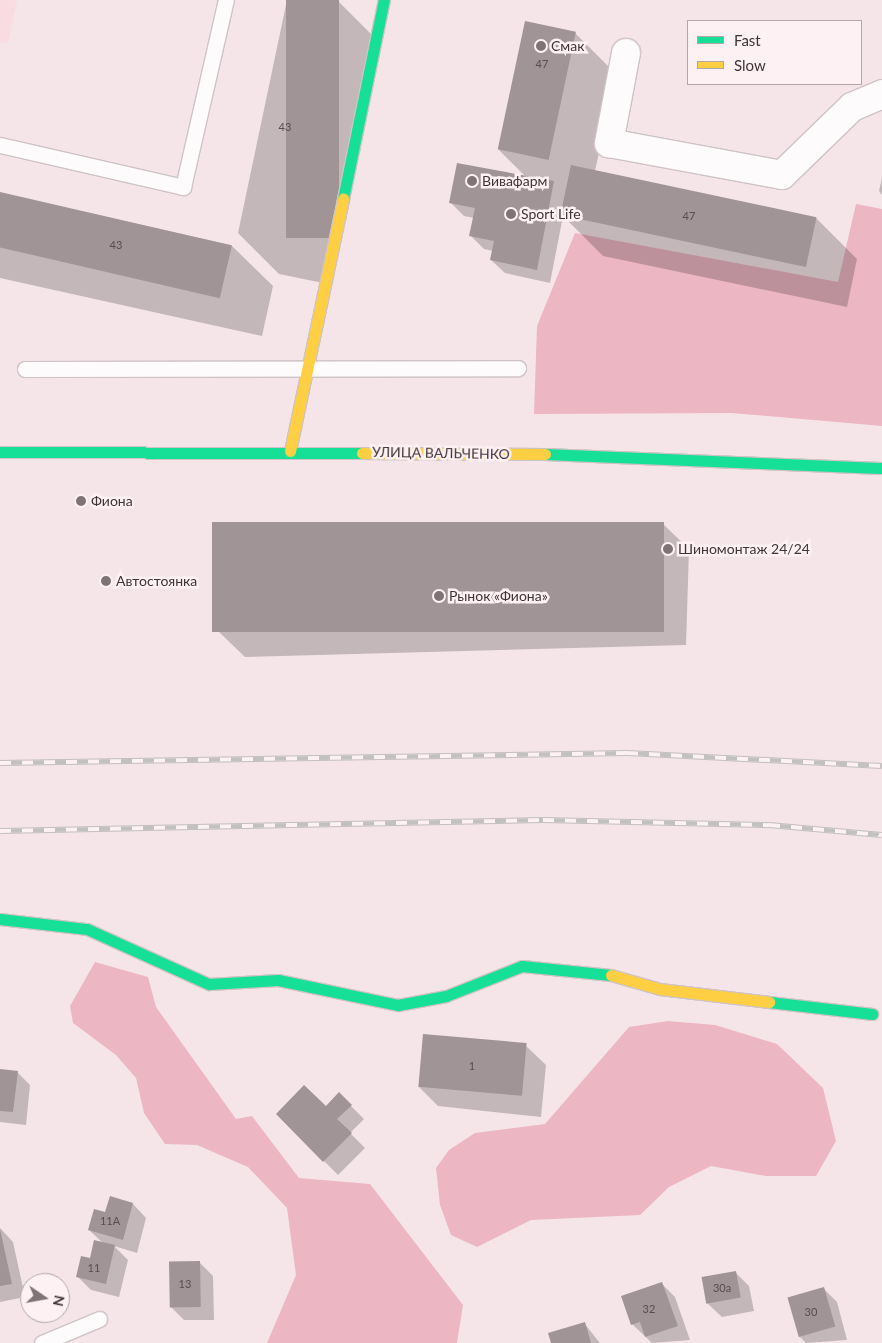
<!DOCTYPE html>
<meta charset="utf-8">
<style>
body{margin:0}
#map{position:relative;width:882px;height:1343px;overflow:hidden;background:#f5e5e8;font-family:Lato,sans-serif}
div>[style]{position:absolute}
.built>*{inset:0;background:#f8dce1}
.forest>*{inset:0;background:#edb6c3}
.shadow>*{inset:0;background:#0003}
.building>*{inset:0;background:#a09496;transform-origin:0 0}
.roads{filter:drop-shadow(1px 0 #cfc3c5) drop-shadow(-1px 0 #cfc3c5) drop-shadow(0 1px #cfc3c5) drop-shadow(0 -1px #cfc3c5)}
.lane>*{height:15px;margin:-7.5px;padding:0 7.5px;transform-origin:7.5px;border-radius:7.5px;background:#fefbfc}
.street>*{height:28px;margin:-14px;padding:0 14px;transform-origin:14px;border-radius:14px;background:#fefbfc}
.fast>*{height:11px;margin:-5.5px;padding:0 5.5px;transform-origin:5.5px;border-radius:5.5px;background:#16e098}
.slow>*{height:11px;margin:-5.5px;padding:0 5.5px;transform-origin:5.5px;border-radius:5.5px;background:#ffcf43}
.rail>*{height:5.5px;margin-top:-2.75px;transform-origin:0;background:repeating-linear-gradient(90deg,#fdf1f3 0 11px,#c3c0c0 0 22px);box-sizing:border-box;border-block:1px solid #c3c0c0}
.dots>*{width:14px;height:14px;translate:-50% -50%;box-sizing:border-box;border:2px solid #fdf1f3;border-radius:50%}
span{translate:-50% -50%;white-space:nowrap;text-align:center;line-height:1.15;-webkit-text-stroke:5px #fdf1f3;paint-order:stroke}
.number-label{font-size:11px;color:#584d4f}
.number-label span{-webkit-text-stroke-width:0}
.poi-label{font-size:14px;color:#403537}
.left{translate:0 -50%;text-align:left}
.street-label{font-size:14px;color:#403537}
.legend{position:absolute;left:687px;top:20px;width:175px;height:65px;box-sizing:border-box;background:#fdf1f3;border:1px solid #b1a6a8;margin:0;padding:6px 9px;list-style:none;font-size:15px;color:#403537}
.legend li{display:flex;align-items:center;gap:10px;height:25px}
.legend b{width:25px;border:1px solid #b1a6a8}
.north{position:absolute;left:20px;top:1273px;width:50px;height:50px;box-sizing:border-box;background:#fdf1f3;border:1px solid #b1a6a8;border-radius:50%;rotate:102deg;font-size:14px;font-weight:700;line-height:20px;text-align:center;color:#403537}
.north::after{content:'';display:block;margin:auto;width:18px;height:22px;background:#7f7375;clip-path:polygon(50% 0,100% 100%,50% 72%,0 100%)}
</style>
<div id="map">
<div class="built">
<i style="clip-path:polygon(0 0,17px 0,8px 43px,0 42px)"></i>
</div>
<div class="forest">
<i style="clip-path:polygon(856px 204px,882px 209px,882px 426px,732px 413px,534px 414px,537px 326px,575px 233px,838px 282px)"></i>
<i style="clip-path:polygon(95px 962px,148px 977px,156px 1007px,236px 1119px,252px 1116px,299px 1178px,370px 1184px,463px 1305px,457px 1343px,267px 1343px,296px 1275px,287px 1208px,248px 1167px,197px 1145px,165px 1144px,144px 1113px,136px 1078px,116px 1055px,73px 1023px,70px 1006px)"></i>
<i style="clip-path:polygon(668px 1021px,715px 1025px,777px 1044px,823px 1088px,836px 1141px,816px 1176px,766px 1176px,711px 1166px,669px 1187px,640px 1215px,531px 1220px,477px 1247px,451px 1235px,440px 1205px,436px 1168px,449px 1150px,475px 1133px,545px 1124px,629px 1027px)"></i>
</div>
<div class="shadow">
<i style="clip-path:polygon(287px 0,338px 1px,380px 43px,328px 284px,279px 274px,238px 233px)"></i>
<i style="clip-path:polygon(575px 33px,616px 74px,595px 171px,816px 218px,857px 259px,847px 307px,603px 256px,563px 216px,550px 283px,505px 273px,491px 260px,493px 251px,484px 249px,471px 236px,474px 218px,464px 216px,451px 203px,527px 178px,498px 149px)"></i>
<i style="clip-path:polygon(882px 178px,882px 195px,879px 191px)"></i>
<i style="clip-path:polygon(0 193px,231px 245px,273px 286px,262px 336px,0 278px)"></i>
<i style="clip-path:polygon(663px 524px,689px 549px,686px 645px,245px 657px,219px 632px)"></i>
<i style="clip-path:polygon(526px 1046px,546px 1065px,541px 1117px,438px 1106px,418px 1086px)"></i>
<i style="clip-path:polygon(0 1070px,17px 1072px,30px 1085px,26px 1125px,0 1122px)"></i>
<i style="clip-path:polygon(339px 1094px,364px 1119px,350px 1133px,365px 1148px,338px 1175px,277px 1114px,326px 1108px)"></i>
<i style="clip-path:polygon(111px 1198px,133px 1204px,146px 1218px,137px 1253px,114px 1246px,128px 1260px,119px 1297px,91px 1290px,78px 1277px,104px 1244px,89px 1230px,106px 1214px)"></i>
<i style="clip-path:polygon(0 1228px,13px 1242px,25px 1297px,0 1302px)"></i>
<i style="clip-path:polygon(200px 1263px,213px 1276px,214px 1320px,184px 1320px,171px 1307px)"></i>
<i style="clip-path:polygon(735px 1272px,749px 1286px,754px 1311px,722px 1317px,708px 1304px,703px 1278px)"></i>
<i style="clip-path:polygon(662px 1284px,675px 1297px,690px 1340px,652px 1343px,632px 1324px)"></i>
<i style="clip-path:polygon(823px 1288px,837px 1302px,847px 1340px,806px 1343px,799px 1336px)"></i>
<i style="clip-path:polygon(584px 1323px,600px 1343px,552px 1343px)"></i>
</div>
<div class="building">
<i style="left:286px;top:0;width:53px;height:238px"></i>
<i style="left:525px;top:21px;width:52px;height:131px;rotate:12deg"></i>
<i style="clip-path:polygon(457px 163px,554px 181px,537px 270px,490px 260px,494px 241px,469px 236px,475px 208px,449px 203px)"></i>
<i style="left:571px;top:165px;width:251px;height:51px;rotate:12deg"></i>
<i style="left:0;top:192px;width:238px;height:54px;rotate:13deg"></i>
<i style="left:212px;top:522px;width:452px;height:110px"></i>
<i style="left:423px;top:1034px;width:104px;height:53px;rotate:5deg"></i>
<i style="clip-path:polygon(0 1069px,18px 1071px,13px 1112px,0 1111px)"></i>
<i style="clip-path:polygon(304px 1085px,326px 1106px,339px 1092px,352px 1105px,337px 1119px,352px 1133px,323px 1162px,276px 1114px)"></i>
<i style="clip-path:polygon(110px 1196px,133px 1203px,123px 1240px,88px 1230px,94px 1209px,105px 1212px)"></i>
<i style="clip-path:polygon(0 1229px,12px 1284px,0 1286px)"></i>
<i style="clip-path:polygon(94px 1240px,115px 1245px,106px 1284px,76px 1277px,81px 1256px,90px 1258px)"></i>
<i style="left:200px;top:1261px;width:46px;height:31px;rotate:89deg"></i>
<i style="left:736px;top:1271px;width:27px;height:35px;rotate:80deg"></i>
<i style="clip-path:polygon(662px 1282px,678px 1326px,645px 1337px,640px 1322px,631px 1325px,621px 1296px)"></i>
<i style="left:824px;top:1287px;width:41px;height:38px;rotate:74deg"></i>
<i style="clip-path:polygon(585px 1322px,591px 1343px,551px 1343px,548px 1333px)"></i>
</div>
<div class="roads">
<div class="lane">
<i style="left:0;top:145px;width:188px;rotate:12.9deg"></i>
<i style="left:183px;top:187px;width:192px;rotate:-77.1deg"></i>
<i style="left:25px;top:369px;width:493px;rotate:-0.1deg"></i>
<i style="left:42px;top:1343px;width:62px;rotate:-22.8deg"></i>
</div>
<div class="street">
<i style="left:626px;top:53px;width:92px;rotate:100.7deg"></i>
<i style="left:609px;top:143px;width:176px;rotate:10.5deg"></i>
<i style="left:782px;top:175px;width:98px;rotate:-44.2deg"></i>
<i style="left:852px;top:107px;width:33px;rotate:-23deg"></i>
</div>
<div class="fast">
<i style="left:343px;top:199px;width:203px;rotate:-78.4deg"></i>
<i style="left:0;top:452px;width:362px;rotate:0.2deg"></i>
<i style="left:545px;top:454px;width:337px;rotate:2.4deg"></i>
<i style="left:0;top:919px;width:88px;rotate:6.6deg"></i>
<i style="left:87px;top:929px;width:134px;rotate:24.3deg"></i>
<i style="left:209px;top:984px;width:69px;rotate:-3.3deg"></i>
<i style="left:278px;top:980px;width:123px;rotate:11.8deg"></i>
<i style="left:398px;top:1005px;width:49px;rotate:-10.6deg"></i>
<i style="left:446px;top:996px;width:82px;rotate:-21.5deg"></i>
<i style="left:522px;top:966px;width:89px;rotate:5.8deg"></i>
<i style="left:769px;top:1002px;width:104px;rotate:6.6deg"></i>
</div>
<div class="slow">
<i style="left:290px;top:451px;width:258px;rotate:-78.1deg"></i>
<i style="left:362px;top:453px;width:183px;rotate:0.3deg"></i>
<i style="left:611px;top:975px;width:51px;rotate:15.9deg"></i>
<i style="left:660px;top:989px;width:110px;rotate:6.8deg"></i>
</div>
</div>
<div class="rail">
<i style="left:0;top:763px;width:627px;rotate:-0.91deg"></i>
<i style="left:627px;top:753px;width:255px;rotate:2.9deg"></i>
<i style="left:0;top:831px;width:543px;rotate:-1.16deg"></i>
<i style="left:543px;top:820px;width:226px;rotate:1.3deg"></i>
<i style="left:769px;top:825px;width:113px;rotate:5.1deg"></i>
</div>
<div class="dots">
<i style="left:541px;top:46px;background:#7f7375"></i>
<i style="left:472px;top:181px;background:#7f7375"></i>
<i style="left:511px;top:214px;background:#7f7375"></i>
<i style="left:81px;top:501px;background:#7f7375"></i>
<i style="left:668px;top:549px;background:#7f7375"></i>
<i style="left:106px;top:581px;background:#7f7375"></i>
<i style="left:439px;top:596px;background:#7f7375"></i>
</div>
<div class="number-label">
<span style="left:542px;top:64px">47</span>
<span style="left:285px;top:127px">43</span>
<span style="left:689px;top:216px">47</span>
<span style="left:116px;top:245px">43</span>
<span style="left:472px;top:1066px">1</span>
<span style="left:110px;top:1221px">11А</span>
<span style="left:94px;top:1268px">11</span>
<span style="left:185px;top:1284px">13</span>
<span style="left:722px;top:1288px">30а</span>
<span style="left:649px;top:1309px">32</span>
<span style="left:811px;top:1312px">30</span>
</div>
<div class="poi-label">
<span class="left" style="left:551px;top:46px">Смак</span>
<span class="left" style="left:482px;top:181px">Вивафарм</span>
<span class="left" style="left:521px;top:214px">Sport Life</span>
<span class="left" style="left:91px;top:501px">Фиона</span>
<span class="left" style="left:678px;top:549px">Шиномонтаж 24/24</span>
<span class="left" style="left:116px;top:581px">Автостоянка</span>
<span class="left" style="left:449px;top:596px">Рынок «Фиона»</span>
</div>
<div class="street-label">
<span style="left:441px;top:453px;rotate:1deg">УЛИЦА ВАЛЬЧЕНКО</span>
</div>
<ul class="legend">
<li><b style="height:6px;background:#16e098"></b>Fast</li>
<li><b style="height:6px;background:#ffcf43"></b>Slow</li>
</ul>
<div class="north">N</div>
</div>
